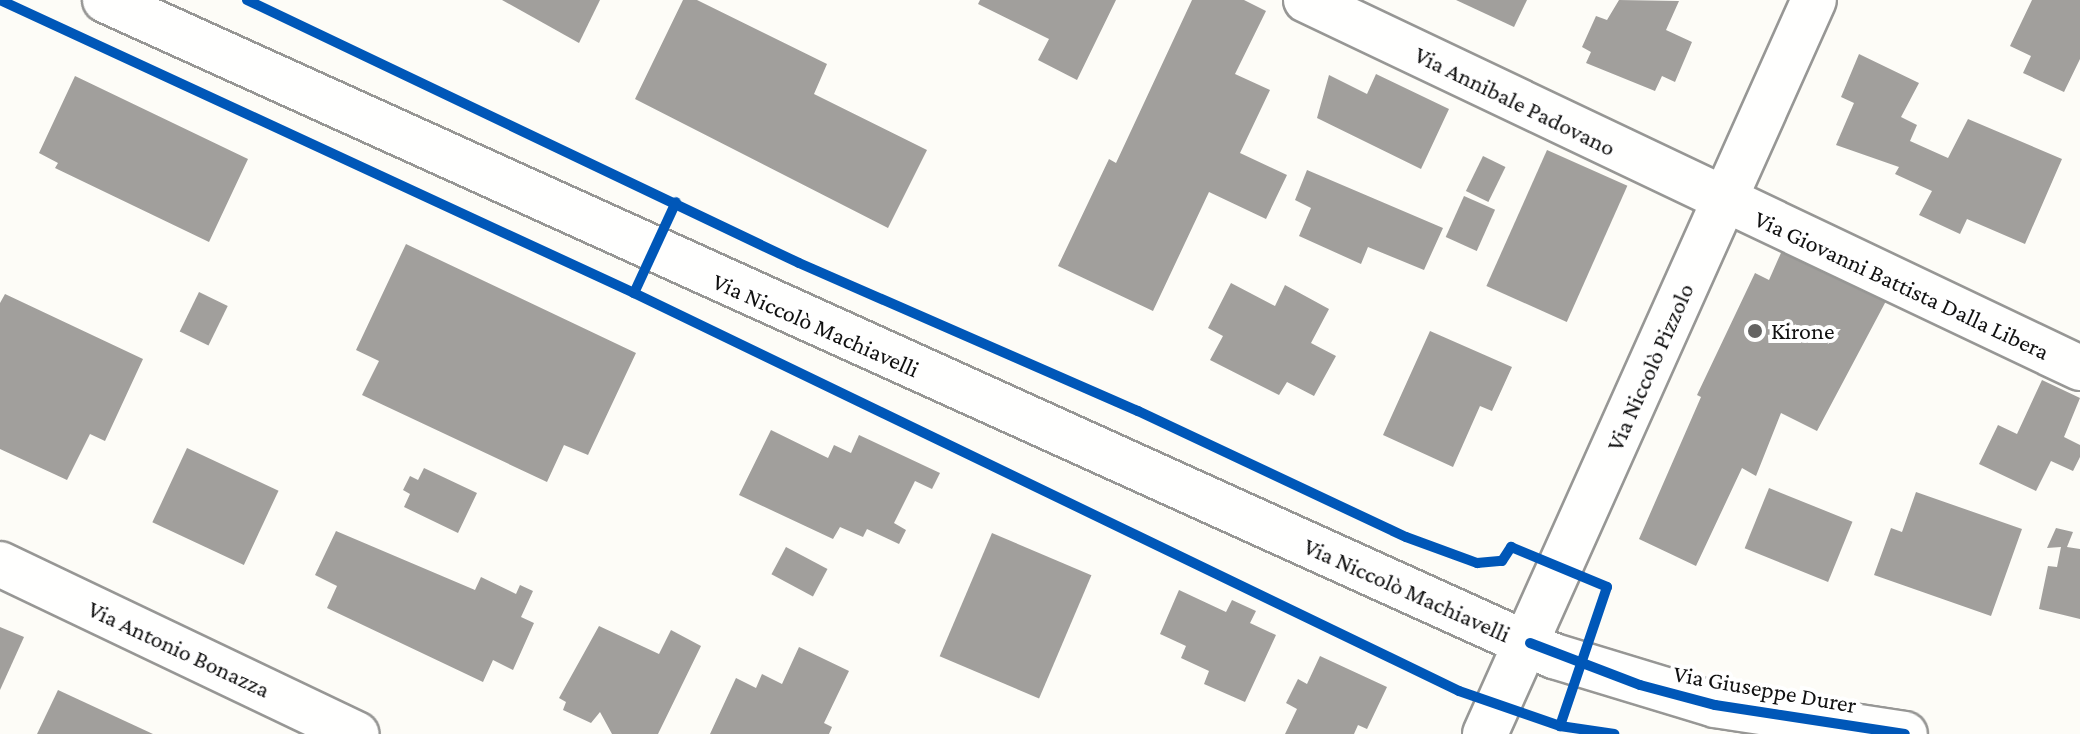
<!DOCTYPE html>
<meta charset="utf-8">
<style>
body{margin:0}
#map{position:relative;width:2080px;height:734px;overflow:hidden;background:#fdfcf7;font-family:"Crimson Pro",serif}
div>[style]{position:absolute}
.building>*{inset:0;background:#a19f9c;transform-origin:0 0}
.roads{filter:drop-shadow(2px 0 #979795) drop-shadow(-2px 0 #979795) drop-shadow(0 2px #979795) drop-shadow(0 -2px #979795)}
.minor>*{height:44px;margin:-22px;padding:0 22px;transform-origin:22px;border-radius:22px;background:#fffffe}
.cycleway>*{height:10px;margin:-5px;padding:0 5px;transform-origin:5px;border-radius:5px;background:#0057b8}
.dots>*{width:22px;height:22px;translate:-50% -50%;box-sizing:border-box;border:4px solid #fff;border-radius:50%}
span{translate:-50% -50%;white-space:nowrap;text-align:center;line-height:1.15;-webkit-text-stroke:8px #fff;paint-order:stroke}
.street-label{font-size:24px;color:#111}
.poi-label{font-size:24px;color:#111}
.left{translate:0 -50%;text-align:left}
</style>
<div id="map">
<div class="building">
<i style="clip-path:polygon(502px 0,600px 0,579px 43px)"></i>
<i style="clip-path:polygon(683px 0,697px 0,827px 64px,814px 94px,927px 150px,888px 228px,635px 99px)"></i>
<i style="clip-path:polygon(980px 0,1116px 0,1077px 80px,1038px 60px,1049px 39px,978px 4px)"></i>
<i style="clip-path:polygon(1192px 0,1244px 0,1266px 11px,1235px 74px,1270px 90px,1240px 153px,1287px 175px,1266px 219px,1209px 192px,1153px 311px,1058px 266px,1109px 159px,1116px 163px)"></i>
<i style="clip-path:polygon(1456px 0,1527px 0,1514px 27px)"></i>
<i style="clip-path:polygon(1619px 0,1679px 1px,1666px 30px,1692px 42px,1675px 82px,1662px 76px,1655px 91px,1586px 63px,1591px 52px,1582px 47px,1596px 16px,1607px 20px)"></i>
<i style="clip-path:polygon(2032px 0,2080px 0,2080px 59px,2064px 92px,2023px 73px,2031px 56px,2010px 46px)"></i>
<i style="clip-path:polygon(1859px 54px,1919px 83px,1901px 117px,1917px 125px,1910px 141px,1948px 158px,1968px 119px,2062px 159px,2025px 244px,1967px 219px,1960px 234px,1919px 215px,1932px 191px,1895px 174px,1899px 167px,1836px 145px,1854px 103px,1841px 97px)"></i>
<i style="clip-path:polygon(1376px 74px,1449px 109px,1421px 169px,1317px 118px,1329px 75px,1367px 94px)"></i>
<i style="clip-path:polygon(75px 76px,248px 159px,209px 242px,55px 168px,58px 163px,39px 153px)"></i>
<i style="left:1547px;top:150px;width:88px;height:149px;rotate:24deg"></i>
<i style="left:1483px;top:156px;width:25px;height:39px;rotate:26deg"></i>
<i style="clip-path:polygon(1307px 170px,1443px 228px,1424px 270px,1368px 247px,1361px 264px,1299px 236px,1311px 208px,1295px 200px)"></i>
<i style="left:1464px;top:196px;width:34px;height:45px;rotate:24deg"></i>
<i style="clip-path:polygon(1788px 237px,1894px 286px,1817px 431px,1781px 413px,1756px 476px,1742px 468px,1696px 566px,1639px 539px,1701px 397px,1697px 395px,1755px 273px,1769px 280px)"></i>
<i style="clip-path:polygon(406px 244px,636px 353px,588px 455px,564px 445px,547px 482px,362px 395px,379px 361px,356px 350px)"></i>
<i style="clip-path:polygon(1231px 283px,1275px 306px,1285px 285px,1329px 309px,1311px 343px,1336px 356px,1314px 396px,1287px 382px,1279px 395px,1210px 360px,1223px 336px,1208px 328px)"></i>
<i style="left:199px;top:292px;width:32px;height:44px;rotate:26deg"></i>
<i style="clip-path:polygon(5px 294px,143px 359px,105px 441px,90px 434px,67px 480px,0 449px,0 303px)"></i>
<i style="clip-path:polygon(1430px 331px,1512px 367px,1492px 411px,1480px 406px,1453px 467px,1383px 435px)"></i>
<i style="clip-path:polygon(2042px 380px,2080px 398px,2064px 437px,2080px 445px,2080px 457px,2073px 471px,2051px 461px,2036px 491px,1979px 464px,1998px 425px,2017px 434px)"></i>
<i style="clip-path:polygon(771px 430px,828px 458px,834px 445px,851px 453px,859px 435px,940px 473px,932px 489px,915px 481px,894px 523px,906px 530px,899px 544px,867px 529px,863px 537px,840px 527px,833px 539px,739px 495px)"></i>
<i style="left:187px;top:448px;width:101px;height:82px;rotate:25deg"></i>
<i style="clip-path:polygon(424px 468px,477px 493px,458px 533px,404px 507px,410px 494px,403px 490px,410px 476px,418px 480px)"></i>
<i style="left:1769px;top:488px;width:90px;height:65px;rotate:22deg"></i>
<i style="clip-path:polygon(1916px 492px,2022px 529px,1991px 616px,1874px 575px,1891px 528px,1902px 532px)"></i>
<i style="clip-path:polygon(2056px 528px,2073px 532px,2067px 547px,2080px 549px,2080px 619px,2039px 609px,2048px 566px,2057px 567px,2061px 547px,2047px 548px)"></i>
<i style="clip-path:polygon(336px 531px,475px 590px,481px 577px,516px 594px,520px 585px,533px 591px,521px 617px,534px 623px,513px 670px,493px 660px,483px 682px,327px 608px,337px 586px,315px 575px)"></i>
<i style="left:992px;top:533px;width:108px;height:134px;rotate:23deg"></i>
<i style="left:786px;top:547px;width:47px;height:31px;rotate:28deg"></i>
<i style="clip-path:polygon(1179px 590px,1226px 612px,1232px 600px,1256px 611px,1250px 623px,1276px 635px,1245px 702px,1204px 684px,1209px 671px,1181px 658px,1186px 646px,1160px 634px)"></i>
<i style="clip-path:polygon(599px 626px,659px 654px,671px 630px,701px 646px,658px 734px,612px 734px,600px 712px,591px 723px,563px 710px,566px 702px,559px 698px)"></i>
<i style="clip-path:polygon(0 627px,24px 637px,0 690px)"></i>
<i style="clip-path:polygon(799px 647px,849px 671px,824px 723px,832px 727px,829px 734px,710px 734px,736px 678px,756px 688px,762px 674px,782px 684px)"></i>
<i style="clip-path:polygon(1320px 656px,1387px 687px,1367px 729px,1358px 725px,1354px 734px,1285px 734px,1297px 709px,1286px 703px,1298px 679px,1307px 684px)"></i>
<i style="clip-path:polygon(58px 690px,153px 734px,37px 734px)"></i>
</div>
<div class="roads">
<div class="minor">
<i style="left:105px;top:0;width:1591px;rotate:24.36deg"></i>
<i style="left:1554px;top:656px;width:168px;rotate:16.9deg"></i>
<i style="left:1715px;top:705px;width:192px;rotate:8.7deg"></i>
<i style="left:1306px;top:0;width:857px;rotate:25.43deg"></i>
<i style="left:0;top:564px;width:395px;rotate:25.5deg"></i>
<i style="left:1485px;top:734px;width:804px;rotate:-65.86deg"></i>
</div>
</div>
<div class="cycleway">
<i style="left:0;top:0;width:698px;rotate:24.8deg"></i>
<i style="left:634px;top:293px;width:916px;rotate:25.75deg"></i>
<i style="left:1459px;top:691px;width:107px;rotate:19.1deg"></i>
<i style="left:1560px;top:726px;width:55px;rotate:8.4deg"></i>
<i style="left:247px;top:0;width:611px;rotate:25.48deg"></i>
<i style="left:799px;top:263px;width:370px;rotate:23.6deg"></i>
<i style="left:1138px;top:411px;width:296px;rotate:25.2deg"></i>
<i style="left:1406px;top:537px;width:76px;rotate:20.1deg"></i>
<i style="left:1477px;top:563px;width:25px;rotate:-5deg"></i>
<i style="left:1502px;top:561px;width:17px;rotate:-57deg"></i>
<i style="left:1511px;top:547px;width:104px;rotate:22.6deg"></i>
<i style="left:1607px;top:587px;width:147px;rotate:108.7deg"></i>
<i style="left:634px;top:293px;width:100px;rotate:-65.2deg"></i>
<i style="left:1530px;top:643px;width:118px;rotate:20.9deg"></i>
<i style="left:1640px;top:685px;width:78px;rotate:14.9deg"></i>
<i style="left:1715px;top:705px;width:192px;rotate:8.7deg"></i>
</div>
<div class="dots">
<i style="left:1755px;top:331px;background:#646362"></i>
</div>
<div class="street-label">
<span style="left:1515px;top:101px;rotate:26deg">Via Annibale Padovano</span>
<span style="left:1902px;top:285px;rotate:25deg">Via Giovanni Battista Dalla Libera</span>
<span style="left:816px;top:325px;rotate:24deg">Via Niccolò Machiavelli</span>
<span style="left:1650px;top:367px;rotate:-66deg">Via Niccolò Pizzolo</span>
<span style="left:1407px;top:590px;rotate:24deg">Via Niccolò Machiavelli</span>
<span style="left:179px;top:649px;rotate:25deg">Via Antonio Bonazza</span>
<span style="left:1765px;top:689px;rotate:10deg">Via Giuseppe Durer</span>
</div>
<div class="poi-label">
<span class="left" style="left:1771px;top:331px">Kirone</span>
</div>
</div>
